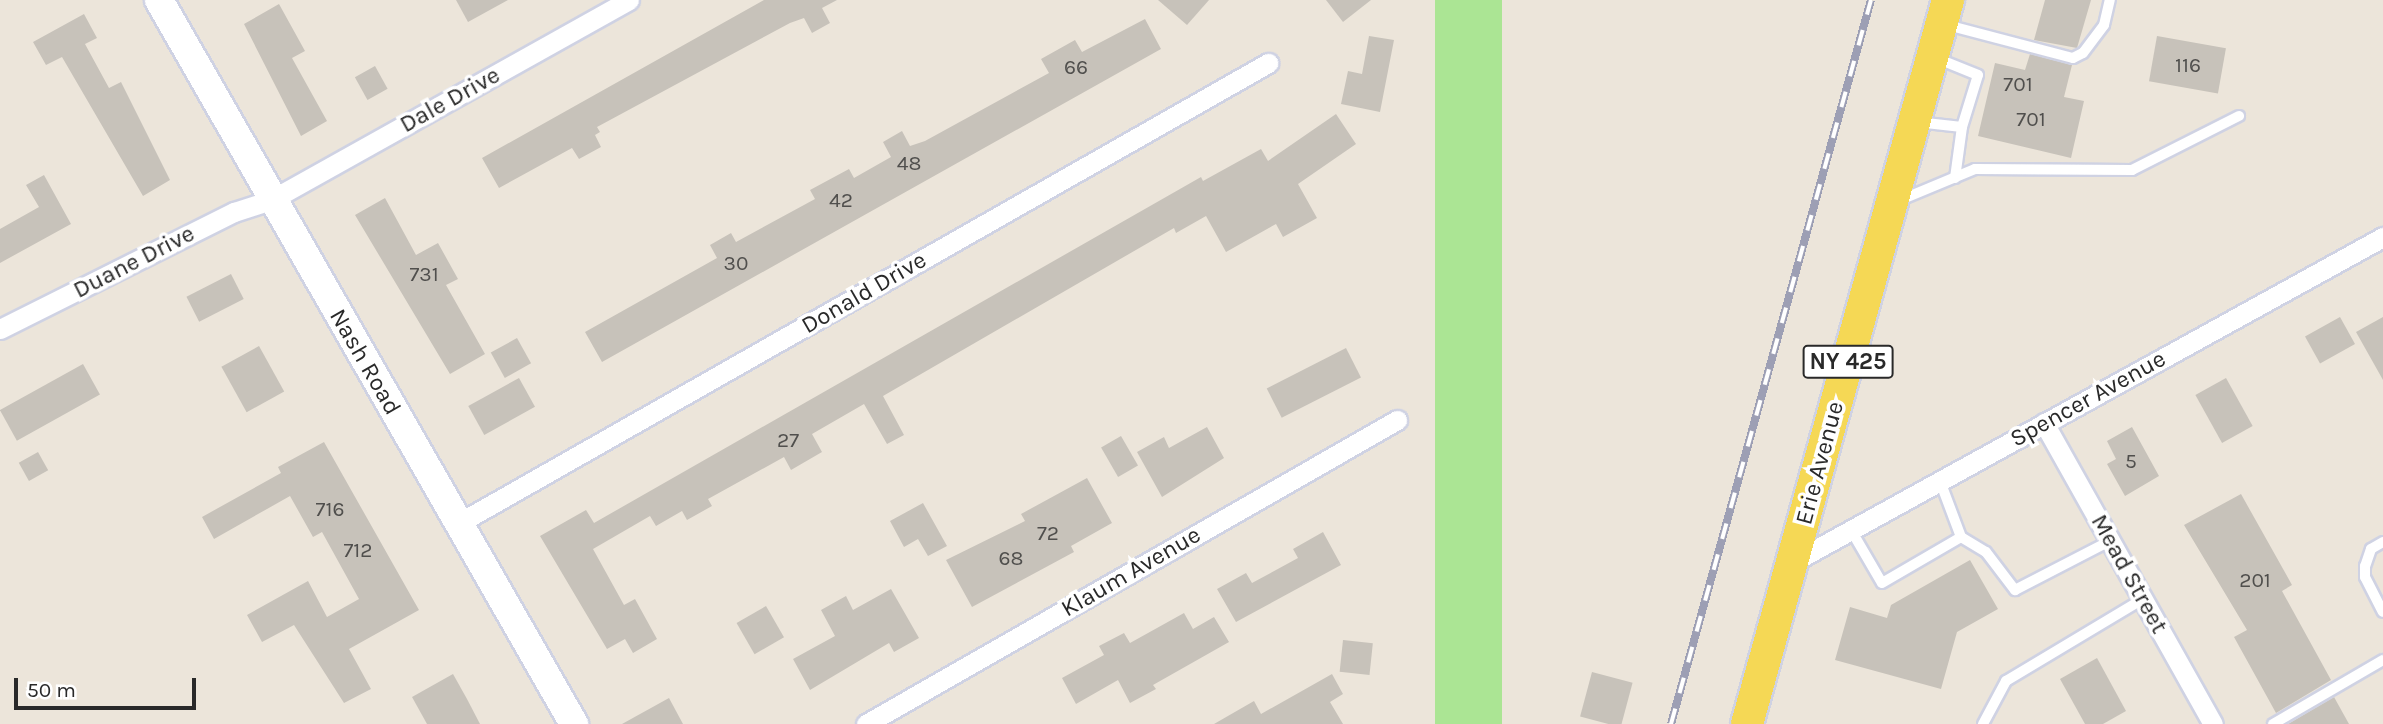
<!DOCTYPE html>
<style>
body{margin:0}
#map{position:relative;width:2383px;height:724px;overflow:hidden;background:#ece5da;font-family:Karla,sans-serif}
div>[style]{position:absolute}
.green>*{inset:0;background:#abe594;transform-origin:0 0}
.building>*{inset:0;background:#c7c2ba;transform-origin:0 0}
.roads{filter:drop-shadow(2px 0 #cfd2e3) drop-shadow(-2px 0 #cfd2e3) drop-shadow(0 2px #cfd2e3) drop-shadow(0 -2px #cfd2e3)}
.service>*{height:10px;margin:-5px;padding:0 5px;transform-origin:5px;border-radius:5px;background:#fff}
.minor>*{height:19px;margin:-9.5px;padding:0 9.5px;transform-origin:9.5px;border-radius:9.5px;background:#fff}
.secondary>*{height:28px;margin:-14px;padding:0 14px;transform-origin:14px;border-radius:14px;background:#fff}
.primary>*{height:32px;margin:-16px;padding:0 16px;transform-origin:16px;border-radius:16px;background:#f5d855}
.rail>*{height:8px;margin-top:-4px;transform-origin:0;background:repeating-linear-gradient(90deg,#fff 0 16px,#9d9fb4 0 32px);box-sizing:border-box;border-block:2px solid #9d9fb4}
span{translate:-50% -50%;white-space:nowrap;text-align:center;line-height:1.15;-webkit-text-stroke:7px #fff;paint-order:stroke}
.number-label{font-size:21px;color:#504f4d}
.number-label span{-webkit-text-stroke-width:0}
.shield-label span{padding:2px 5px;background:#fff;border:2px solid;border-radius:5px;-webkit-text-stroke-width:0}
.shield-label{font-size:23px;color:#292929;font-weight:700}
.street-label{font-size:24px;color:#292929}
.scale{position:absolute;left:14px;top:678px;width:182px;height:32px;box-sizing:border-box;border:4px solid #292929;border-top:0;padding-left:9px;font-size:21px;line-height:24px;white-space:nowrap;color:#292929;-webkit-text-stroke:5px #fff;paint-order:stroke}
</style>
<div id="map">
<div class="green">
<i style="left:1435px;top:0;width:67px;height:726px"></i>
</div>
<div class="building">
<i style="clip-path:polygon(456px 0,508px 0,468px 22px)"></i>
<i style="clip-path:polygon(764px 0,837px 0,822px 8px,830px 23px,812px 33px,804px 18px,790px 23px,597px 127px,600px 132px,595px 135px,601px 147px,579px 159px,572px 148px,499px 188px,482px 158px)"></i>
<i style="clip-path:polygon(1158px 0,1209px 0,1187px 25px)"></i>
<i style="clip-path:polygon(1326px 0,1371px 0,1343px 22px)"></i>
<i style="clip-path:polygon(2045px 0,2091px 0,2077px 48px,2034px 40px)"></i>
<i style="clip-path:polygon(279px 4px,305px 51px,292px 58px,327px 121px,301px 136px,244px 24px)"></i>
<i style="clip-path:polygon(84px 14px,97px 38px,85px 44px,109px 88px,121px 82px,170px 180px,143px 196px,62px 57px,46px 65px,33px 42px)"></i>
<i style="clip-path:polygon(1145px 19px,1161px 49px,602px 362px,585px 332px,717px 258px,710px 245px,731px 233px,736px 242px,815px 199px,810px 190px,849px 169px,854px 178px,891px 157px,883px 142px,902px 131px,910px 146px,925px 141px,1049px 73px,1041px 59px,1075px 40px,1082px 52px)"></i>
<i style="clip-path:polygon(1369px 36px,1394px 40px,1380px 112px,1341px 104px,1348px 71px,1362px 74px)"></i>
<i style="left:2157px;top:36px;width:70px;height:46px;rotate:10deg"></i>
<i style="clip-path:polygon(2030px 54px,2072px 65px,2064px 97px,2084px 101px,2071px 158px,1978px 136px,1995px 63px,2025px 70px)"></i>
<i style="left:375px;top:66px;width:26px;height:23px;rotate:61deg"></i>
<i style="clip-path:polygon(1336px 114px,1356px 144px,1298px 184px,1317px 218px,1283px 237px,1276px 224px,1226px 252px,1206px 216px,1176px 233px,1174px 228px,883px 396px,904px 435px,887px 444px,864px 404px,812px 434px,822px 452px,791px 470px,784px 457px,708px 499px,712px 506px,687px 520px,682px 511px,656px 526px,650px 516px,593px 549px,624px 605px,635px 599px,657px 639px,633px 653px,625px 639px,607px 649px,540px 536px,586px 510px,594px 523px,1201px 177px,1203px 181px,1261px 149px,1268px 161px)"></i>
<i style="clip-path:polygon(44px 175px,71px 224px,0 263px,0 229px,39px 207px,26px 185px)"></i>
<i style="clip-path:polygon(385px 198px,416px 255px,438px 243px,458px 279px,446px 285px,485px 354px,450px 374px,355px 215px)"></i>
<i style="left:231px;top:274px;width:28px;height:50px;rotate:63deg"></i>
<i style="left:2340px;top:317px;width:31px;height:40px;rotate:61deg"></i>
<i style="clip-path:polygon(2383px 317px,2383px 380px,2356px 332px)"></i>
<i style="left:517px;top:338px;width:29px;height:30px;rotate:61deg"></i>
<i style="left:259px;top:346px;width:52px;height:43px;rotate:61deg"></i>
<i style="left:1346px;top:348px;width:33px;height:89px;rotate:63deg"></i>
<i style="left:83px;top:364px;width:35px;height:95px;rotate:61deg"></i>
<i style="left:519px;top:378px;width:33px;height:58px;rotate:61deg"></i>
<i style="left:2226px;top:378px;width:55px;height:35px;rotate:61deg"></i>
<i style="clip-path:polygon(1207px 427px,1224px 458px,1162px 497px,1137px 452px,1164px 437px,1169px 448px)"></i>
<i style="clip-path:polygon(2132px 427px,2159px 476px,2125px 496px,2107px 464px,2116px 459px,2107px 441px)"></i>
<i style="left:1121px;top:436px;width:34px;height:23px;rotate:60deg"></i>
<i style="clip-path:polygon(324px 442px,419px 610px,349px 649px,371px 689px,344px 703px,294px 625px,262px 642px,247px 615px,308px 581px,327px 617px,359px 599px,322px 532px,313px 537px,290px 496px,214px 539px,202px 517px,281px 473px,278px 467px)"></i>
<i style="left:38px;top:452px;width:21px;height:22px;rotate:61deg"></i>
<i style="clip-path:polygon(1087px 478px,1112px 523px,1071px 546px,1074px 552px,972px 607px,946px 560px,1025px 521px,1021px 514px)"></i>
<i style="clip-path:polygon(2241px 494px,2292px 585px,2282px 591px,2331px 680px,2276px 713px,2234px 637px,2247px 630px,2184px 525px)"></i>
<i style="clip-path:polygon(923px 503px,947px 546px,928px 556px,918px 539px,904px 547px,890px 521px)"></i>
<i style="clip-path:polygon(1323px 532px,1341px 565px,1236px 622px,1217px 589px,1246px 573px,1252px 583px,1298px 558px,1293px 549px)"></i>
<i style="clip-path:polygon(1970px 560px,1998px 609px,1957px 632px,1941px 689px,1835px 660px,1850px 607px,1887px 618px,1891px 605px)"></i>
<i style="clip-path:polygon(891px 589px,919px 638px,894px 652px,889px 643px,810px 690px,793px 659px,835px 636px,821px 610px,846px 596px,853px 610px)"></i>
<i style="left:766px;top:606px;width:36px;height:34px;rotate:60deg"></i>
<i style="clip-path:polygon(1184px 613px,1193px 629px,1214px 617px,1229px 642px,1153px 685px,1156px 689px,1130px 703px,1118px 680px,1076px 704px,1062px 678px,1104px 655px,1099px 646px,1124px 633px,1130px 643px)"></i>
<i style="left:1343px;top:640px;width:30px;height:32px;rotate:6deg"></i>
<i style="clip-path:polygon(2097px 658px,2126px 711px,2103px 724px,2085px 724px,2060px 679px)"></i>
<i style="left:1592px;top:672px;width:42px;height:46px;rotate:15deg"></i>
<i style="clip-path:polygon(453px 674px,467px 699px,480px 724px,427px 724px,412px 697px)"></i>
<i style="clip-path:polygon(1332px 674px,1343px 694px,1330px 702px,1343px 724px,1214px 724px,1254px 701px,1261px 714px)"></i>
<i style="clip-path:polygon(2334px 697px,2349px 724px,2288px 724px)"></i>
<i style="clip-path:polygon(669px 698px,683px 724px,622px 724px)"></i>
</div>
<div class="roads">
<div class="service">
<i style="left:1947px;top:25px;width:130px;rotate:14.7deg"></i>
<i style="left:2073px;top:58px;width:11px;rotate:-27deg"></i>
<i style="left:2083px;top:53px;width:35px;rotate:-53deg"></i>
<i style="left:2104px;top:25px;width:26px;rotate:-77deg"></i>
<i style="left:1917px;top:122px;width:45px;rotate:6.3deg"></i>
<i style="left:1962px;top:127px;width:54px;rotate:-72.9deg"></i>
<i style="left:1978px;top:75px;width:45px;rotate:-158deg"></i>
<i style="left:1955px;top:178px;width:51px;rotate:-82.2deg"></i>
<i style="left:1898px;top:201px;width:83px;rotate:-22.6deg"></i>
<i style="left:1975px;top:169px;width:157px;rotate:0.4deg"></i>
<i style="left:2132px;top:170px;width:120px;rotate:-26.8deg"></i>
<i style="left:1851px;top:530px;width:61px;rotate:59.7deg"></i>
<i style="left:1882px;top:583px;width:91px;rotate:-30.2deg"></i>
<i style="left:1961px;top:537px;width:60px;rotate:-110.6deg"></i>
<i style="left:1961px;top:537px;width:29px;rotate:31deg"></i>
<i style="left:1986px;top:552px;width:48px;rotate:52.7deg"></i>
<i style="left:2015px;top:590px;width:107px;rotate:-27.3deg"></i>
<i style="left:2383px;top:542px;width:14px;rotate:150deg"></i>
<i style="left:2371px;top:549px;width:18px;rotate:109deg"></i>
<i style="left:2365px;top:566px;width:11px;rotate:90deg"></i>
<i style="left:2365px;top:577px;width:39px;rotate:63deg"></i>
<i style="left:1983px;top:724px;width:49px;rotate:-61.9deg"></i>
<i style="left:2006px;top:681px;width:160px;rotate:-30.9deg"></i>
<i style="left:2273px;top:724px;width:127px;rotate:-30.2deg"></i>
</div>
<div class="minor">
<i style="left:0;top:329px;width:262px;rotate:-26.6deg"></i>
<i style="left:234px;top:212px;width:39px;rotate:-18deg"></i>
<i style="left:271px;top:200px;width:410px;rotate:-29.2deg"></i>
<i style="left:2044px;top:423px;width:345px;rotate:60.7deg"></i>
<i style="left:459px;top:523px;width:931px;rotate:-29.62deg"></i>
<i style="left:1793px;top:562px;width:674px;rotate:-28.85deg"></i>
<i style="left:866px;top:724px;width:612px;rotate:-29.79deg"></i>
</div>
<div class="secondary">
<i style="left:159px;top:0;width:835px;rotate:60.18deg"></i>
</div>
<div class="primary">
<i style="left:1747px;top:724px;width:751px;rotate:-74.48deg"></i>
</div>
</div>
<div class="rail">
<i style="left:1671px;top:724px;width:751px;rotate:-74.56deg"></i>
</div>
<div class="number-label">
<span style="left:2188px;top:65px">116</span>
<span style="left:1076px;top:67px">66</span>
<span style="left:2018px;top:84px">701</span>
<span style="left:2031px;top:119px">701</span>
<span style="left:909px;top:163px">48</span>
<span style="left:841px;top:200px">42</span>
<span style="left:736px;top:263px">30</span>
<span style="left:424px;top:274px">731</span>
<span style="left:788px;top:440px">27</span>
<span style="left:2131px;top:461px">5</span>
<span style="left:330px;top:509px">716</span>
<span style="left:1048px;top:533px">72</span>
<span style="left:358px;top:550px">712</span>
<span style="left:1011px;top:558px">68</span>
<span style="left:2255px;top:580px">201</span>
</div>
<div class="shield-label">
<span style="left:1848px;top:362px">NY 425</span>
</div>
<div class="street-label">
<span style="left:450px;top:100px;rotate:-29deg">Dale Drive</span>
<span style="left:134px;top:262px;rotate:-27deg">Duane Drive</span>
<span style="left:864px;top:293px;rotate:-30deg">Donald Drive</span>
<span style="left:365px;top:362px;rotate:60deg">Nash Road</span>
<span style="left:2088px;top:399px;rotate:-29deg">Spencer Avenue</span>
<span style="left:1820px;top:463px;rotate:-75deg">Erie Avenue</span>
<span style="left:1131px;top:572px;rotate:-30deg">Klaum Avenue</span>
<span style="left:2129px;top:574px;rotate:61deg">Mead Street</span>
</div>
<div class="scale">50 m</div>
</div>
